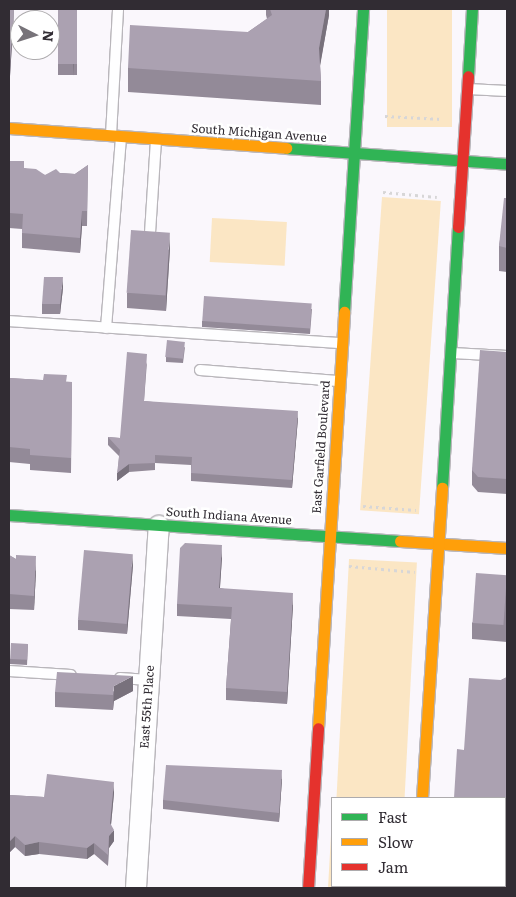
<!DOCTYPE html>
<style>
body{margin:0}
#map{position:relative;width:516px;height:897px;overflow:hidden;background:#faf7fc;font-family:Literata,serif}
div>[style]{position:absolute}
.green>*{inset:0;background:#fbe6c4;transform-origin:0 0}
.path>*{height:3px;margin-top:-1.5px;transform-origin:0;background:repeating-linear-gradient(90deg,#d7d6d7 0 2.5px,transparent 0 6.5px)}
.roads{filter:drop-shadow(1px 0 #b9b6bb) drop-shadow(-1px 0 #b9b6bb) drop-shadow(0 1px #b9b6bb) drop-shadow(0 -1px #b9b6bb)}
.lane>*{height:10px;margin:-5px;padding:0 5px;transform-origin:5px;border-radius:5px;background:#fefeff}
.street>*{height:20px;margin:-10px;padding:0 10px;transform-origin:10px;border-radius:10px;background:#fefeff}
.fast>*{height:11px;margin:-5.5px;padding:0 5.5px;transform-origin:5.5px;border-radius:5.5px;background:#30b455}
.slow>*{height:11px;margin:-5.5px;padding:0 5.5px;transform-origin:5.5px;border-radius:5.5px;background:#ff9f0a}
.jam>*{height:11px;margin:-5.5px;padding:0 5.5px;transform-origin:5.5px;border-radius:5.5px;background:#e5322d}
.wall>*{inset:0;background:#938a98;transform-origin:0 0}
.shaded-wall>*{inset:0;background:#78717c}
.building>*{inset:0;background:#aba1b1;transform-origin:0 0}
span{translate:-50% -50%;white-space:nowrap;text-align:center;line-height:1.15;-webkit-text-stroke:5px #fff;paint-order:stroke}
.street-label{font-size:12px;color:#312c33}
.frame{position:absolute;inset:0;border:10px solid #312c33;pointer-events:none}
.legend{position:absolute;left:331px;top:797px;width:175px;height:90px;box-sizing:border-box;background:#fff;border:1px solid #adabad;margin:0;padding:6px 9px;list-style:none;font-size:15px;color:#312c33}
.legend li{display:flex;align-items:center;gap:10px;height:25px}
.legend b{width:25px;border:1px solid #adabad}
.north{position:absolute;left:10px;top:10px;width:50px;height:50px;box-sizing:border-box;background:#fff;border:1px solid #adabad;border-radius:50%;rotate:95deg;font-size:14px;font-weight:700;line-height:20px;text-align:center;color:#312c33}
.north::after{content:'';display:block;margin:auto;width:18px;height:22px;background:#777379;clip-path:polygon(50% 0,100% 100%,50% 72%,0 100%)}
</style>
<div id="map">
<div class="green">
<i style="left:387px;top:9px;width:65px;height:118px"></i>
<i style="left:382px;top:197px;width:59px;height:314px;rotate:4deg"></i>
<i style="left:212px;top:218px;width:75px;height:44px;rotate:3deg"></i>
<i style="left:349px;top:559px;width:68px;height:240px;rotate:3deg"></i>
<i style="clip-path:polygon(332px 817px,332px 886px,395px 886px,395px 888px,328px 888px)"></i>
</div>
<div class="path">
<i style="left:385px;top:116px;width:57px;rotate:3deg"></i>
<i style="left:383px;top:192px;width:54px;rotate:5.3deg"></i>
<i style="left:363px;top:506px;width:53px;rotate:4.3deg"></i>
<i style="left:349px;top:566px;width:66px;rotate:5.2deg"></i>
</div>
<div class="roads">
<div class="lane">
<i style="left:468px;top:89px;width:39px;rotate:3deg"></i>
<i style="left:111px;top:135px;width:126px;rotate:-86.8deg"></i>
<i style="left:150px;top:233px;width:93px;rotate:-86.3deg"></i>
<i style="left:9px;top:321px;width:333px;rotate:3.8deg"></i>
<i style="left:106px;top:328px;width:192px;rotate:-85.5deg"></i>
<i style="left:452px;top:353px;width:55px;rotate:3.1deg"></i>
<i style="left:200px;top:370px;width:138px;rotate:4.6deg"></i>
<i style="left:9px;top:671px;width:62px;rotate:3.7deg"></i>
<i style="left:120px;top:678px;width:29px;rotate:4deg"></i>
</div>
<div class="street">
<i style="left:136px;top:888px;width:363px;rotate:-86.4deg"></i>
</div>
<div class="fast">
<i style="left:468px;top:76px;width:67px;rotate:-86.6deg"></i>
<i style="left:286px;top:148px;width:222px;rotate:4.1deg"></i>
<i style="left:344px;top:312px;width:304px;rotate:-86.4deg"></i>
<i style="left:442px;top:488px;width:261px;rotate:-86.5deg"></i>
<i style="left:9px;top:515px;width:392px;rotate:3.8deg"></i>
</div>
<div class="slow">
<i style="left:9px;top:128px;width:278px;rotate:4.1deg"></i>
<i style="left:400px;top:541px;width:107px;rotate:3.7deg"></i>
<i style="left:318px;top:728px;width:417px;rotate:-86.4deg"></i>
<i style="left:422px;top:798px;width:311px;rotate:-86.3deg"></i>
<i style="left:417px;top:886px;width:2px;rotate:90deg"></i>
</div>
<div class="jam">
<i style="left:458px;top:227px;width:151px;rotate:-86.2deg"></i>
<i style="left:308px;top:888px;width:160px;rotate:-86.4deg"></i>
</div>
</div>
<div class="wall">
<i style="clip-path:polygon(9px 9px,14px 9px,10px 76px,9px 76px)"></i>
<i style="left:58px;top:9px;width:19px;height:66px"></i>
<i style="clip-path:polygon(266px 9px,329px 9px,329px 15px,320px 65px,321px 81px,321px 105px,128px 92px,128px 68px,248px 32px,267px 19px,266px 15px)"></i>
<i style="clip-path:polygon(9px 161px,24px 168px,45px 175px,60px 173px,75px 174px,88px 165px,87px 226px,82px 226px,80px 253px,22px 248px,22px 229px,9px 228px)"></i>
<i style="clip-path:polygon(507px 198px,507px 272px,499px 271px,499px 246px)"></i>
<i style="clip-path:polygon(170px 248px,166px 311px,127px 308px,127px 293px)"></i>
<i style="clip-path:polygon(63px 288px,60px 314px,42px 314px,42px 304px)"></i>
<i style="clip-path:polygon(312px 309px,310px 334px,202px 327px,202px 321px)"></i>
<i style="clip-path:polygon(185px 347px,183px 363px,166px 362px,166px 357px)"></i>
<i style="clip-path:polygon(507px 352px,507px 494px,478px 492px,472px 485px,472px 470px)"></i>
<i style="clip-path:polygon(147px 362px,144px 401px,298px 418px,292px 488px,191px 481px,191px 465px,155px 463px,155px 470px,129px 472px,117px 481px,119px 456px,108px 445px,108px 437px,120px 438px)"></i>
<i style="clip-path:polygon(9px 378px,72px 382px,71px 473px,30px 470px,30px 464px,9px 462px)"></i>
<i style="clip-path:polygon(9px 555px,36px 571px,34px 610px,9px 609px)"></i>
<i style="clip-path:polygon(222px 557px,220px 588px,293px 605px,287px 704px,226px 700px,226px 688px,231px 619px,177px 616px,177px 604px)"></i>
<i style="clip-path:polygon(133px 565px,127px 634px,78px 630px,78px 620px)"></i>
<i style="clip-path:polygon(507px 575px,507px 642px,472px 639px,472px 623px)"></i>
<i style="clip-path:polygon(28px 644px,27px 665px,10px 664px,10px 659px)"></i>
<i style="clip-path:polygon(507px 677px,507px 888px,449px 888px,449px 886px,505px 886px,464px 750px,501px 680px)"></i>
<i style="clip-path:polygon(133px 691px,114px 701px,113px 710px,55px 707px,55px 692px)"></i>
<i style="clip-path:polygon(282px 779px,279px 822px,163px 809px,163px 800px)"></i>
<i style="clip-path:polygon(114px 793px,111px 825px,114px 841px,109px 848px,108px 866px,94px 854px,87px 859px,39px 854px,25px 856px,15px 847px,9px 853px,9px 795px,44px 797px)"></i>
</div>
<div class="shaded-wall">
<i style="clip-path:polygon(14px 9px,14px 12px,10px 76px,10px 61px)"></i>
<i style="clip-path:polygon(77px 9px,73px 76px,73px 66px)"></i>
<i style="clip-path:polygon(326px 9px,329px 9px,329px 15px,319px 72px,319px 48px)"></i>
<i style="clip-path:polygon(82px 211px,82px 226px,80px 253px,80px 238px)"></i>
<i style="clip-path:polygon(170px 233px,170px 248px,166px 311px,166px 296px)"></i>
<i style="clip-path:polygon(63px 277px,63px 288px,60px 314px,60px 304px)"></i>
<i style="clip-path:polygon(298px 411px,298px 418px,292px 488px,292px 480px)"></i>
<i style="clip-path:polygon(129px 464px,129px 472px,117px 481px,117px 473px)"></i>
<i style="clip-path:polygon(222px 545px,222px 557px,219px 600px,219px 588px)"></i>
<i style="clip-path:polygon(133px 554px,133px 565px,127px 634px,127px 624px)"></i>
<i style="clip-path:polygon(36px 556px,36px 571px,34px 610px,34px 596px)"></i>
<i style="clip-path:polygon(293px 593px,293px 605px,287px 704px,287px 692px)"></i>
<i style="clip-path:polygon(133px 676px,133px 691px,114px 701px,113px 710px,114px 686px)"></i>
<i style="clip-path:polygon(282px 770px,282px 779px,279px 822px,279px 813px)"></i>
<i style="clip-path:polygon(114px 782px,114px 793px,110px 835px,110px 823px)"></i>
<i style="clip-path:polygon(114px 830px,114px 841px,109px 848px,108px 866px,109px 836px)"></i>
<i style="clip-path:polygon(15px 836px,15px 847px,9px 853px,9px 842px)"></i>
<i style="clip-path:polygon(39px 842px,39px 854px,25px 856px,25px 845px)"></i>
<i style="clip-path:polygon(94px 843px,94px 854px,87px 859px,87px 848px)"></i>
</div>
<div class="building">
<i style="clip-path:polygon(9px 9px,14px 9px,10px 61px,9px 61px)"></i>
<i style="left:58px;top:9px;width:19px;height:55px"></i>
<i style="clip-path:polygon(270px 9px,326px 9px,319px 48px,321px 81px,128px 68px,130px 25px,248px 32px,272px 15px)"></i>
<i style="clip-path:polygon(9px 161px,24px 161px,24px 168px,36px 169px,45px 175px,56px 169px,60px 173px,75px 174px,88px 165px,87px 211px,82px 211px,80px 238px,22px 233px,23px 214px,9px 213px)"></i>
<i style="clip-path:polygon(504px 198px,507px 198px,507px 248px,499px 246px)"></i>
<i style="left:131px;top:230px;width:39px;height:63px;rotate:4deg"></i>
<i style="clip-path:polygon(44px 277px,63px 277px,60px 304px,42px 304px)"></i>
<i style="left:204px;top:296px;width:108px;height:25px;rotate:4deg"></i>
<i style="left:167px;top:340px;width:18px;height:17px;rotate:6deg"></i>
<i style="clip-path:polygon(480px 350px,507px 352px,507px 479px,478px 477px,472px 470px)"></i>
<i style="clip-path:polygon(127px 352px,147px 354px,144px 401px,298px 411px,292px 480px,191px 473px,192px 457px,155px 455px,155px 463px,129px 464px,117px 473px,120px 450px,108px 437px,120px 438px)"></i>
<i style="clip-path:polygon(44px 374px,67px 375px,66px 382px,72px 382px,71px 458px,30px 455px,30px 449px,9px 447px,9px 378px,43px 380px)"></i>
<i style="clip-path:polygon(185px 543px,222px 545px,219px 588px,293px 593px,287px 692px,226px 688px,232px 607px,177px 604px,180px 548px)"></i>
<i style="left:84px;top:550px;width:49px;height:70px;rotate:5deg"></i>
<i style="clip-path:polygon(9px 555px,16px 559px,16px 555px,36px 556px,34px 596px,9px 594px)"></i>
<i style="left:476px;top:573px;width:31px;height:50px;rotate:4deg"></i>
<i style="left:11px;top:643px;width:17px;height:16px;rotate:3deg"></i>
<i style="clip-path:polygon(57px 672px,133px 676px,114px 686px,113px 695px,55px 692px)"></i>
<i style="clip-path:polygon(507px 677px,507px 886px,501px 886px,505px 886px,505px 798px,454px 798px,457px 749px,464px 750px,469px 678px,501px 680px)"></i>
<i style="clip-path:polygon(166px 765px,282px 770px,279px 813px,163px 800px)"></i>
<i style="clip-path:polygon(47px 774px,114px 782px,110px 823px,114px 830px,109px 836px,108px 855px,94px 843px,87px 848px,39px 842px,25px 845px,15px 836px,9px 842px,9px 795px,44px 797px)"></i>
</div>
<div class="street-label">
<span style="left:259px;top:133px;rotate:4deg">South Michigan Avenue</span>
<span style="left:321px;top:447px;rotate:-86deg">East Garfield Boulevard</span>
<span style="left:229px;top:516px;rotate:4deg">South Indiana Avenue</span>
<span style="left:147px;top:707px;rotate:-86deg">East 55th Place</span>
</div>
<div class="frame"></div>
<ul class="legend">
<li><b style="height:6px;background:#30b455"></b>Fast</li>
<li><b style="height:6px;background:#ff9f0a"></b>Slow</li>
<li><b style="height:6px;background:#e5322d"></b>Jam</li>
</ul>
<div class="north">N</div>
</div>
